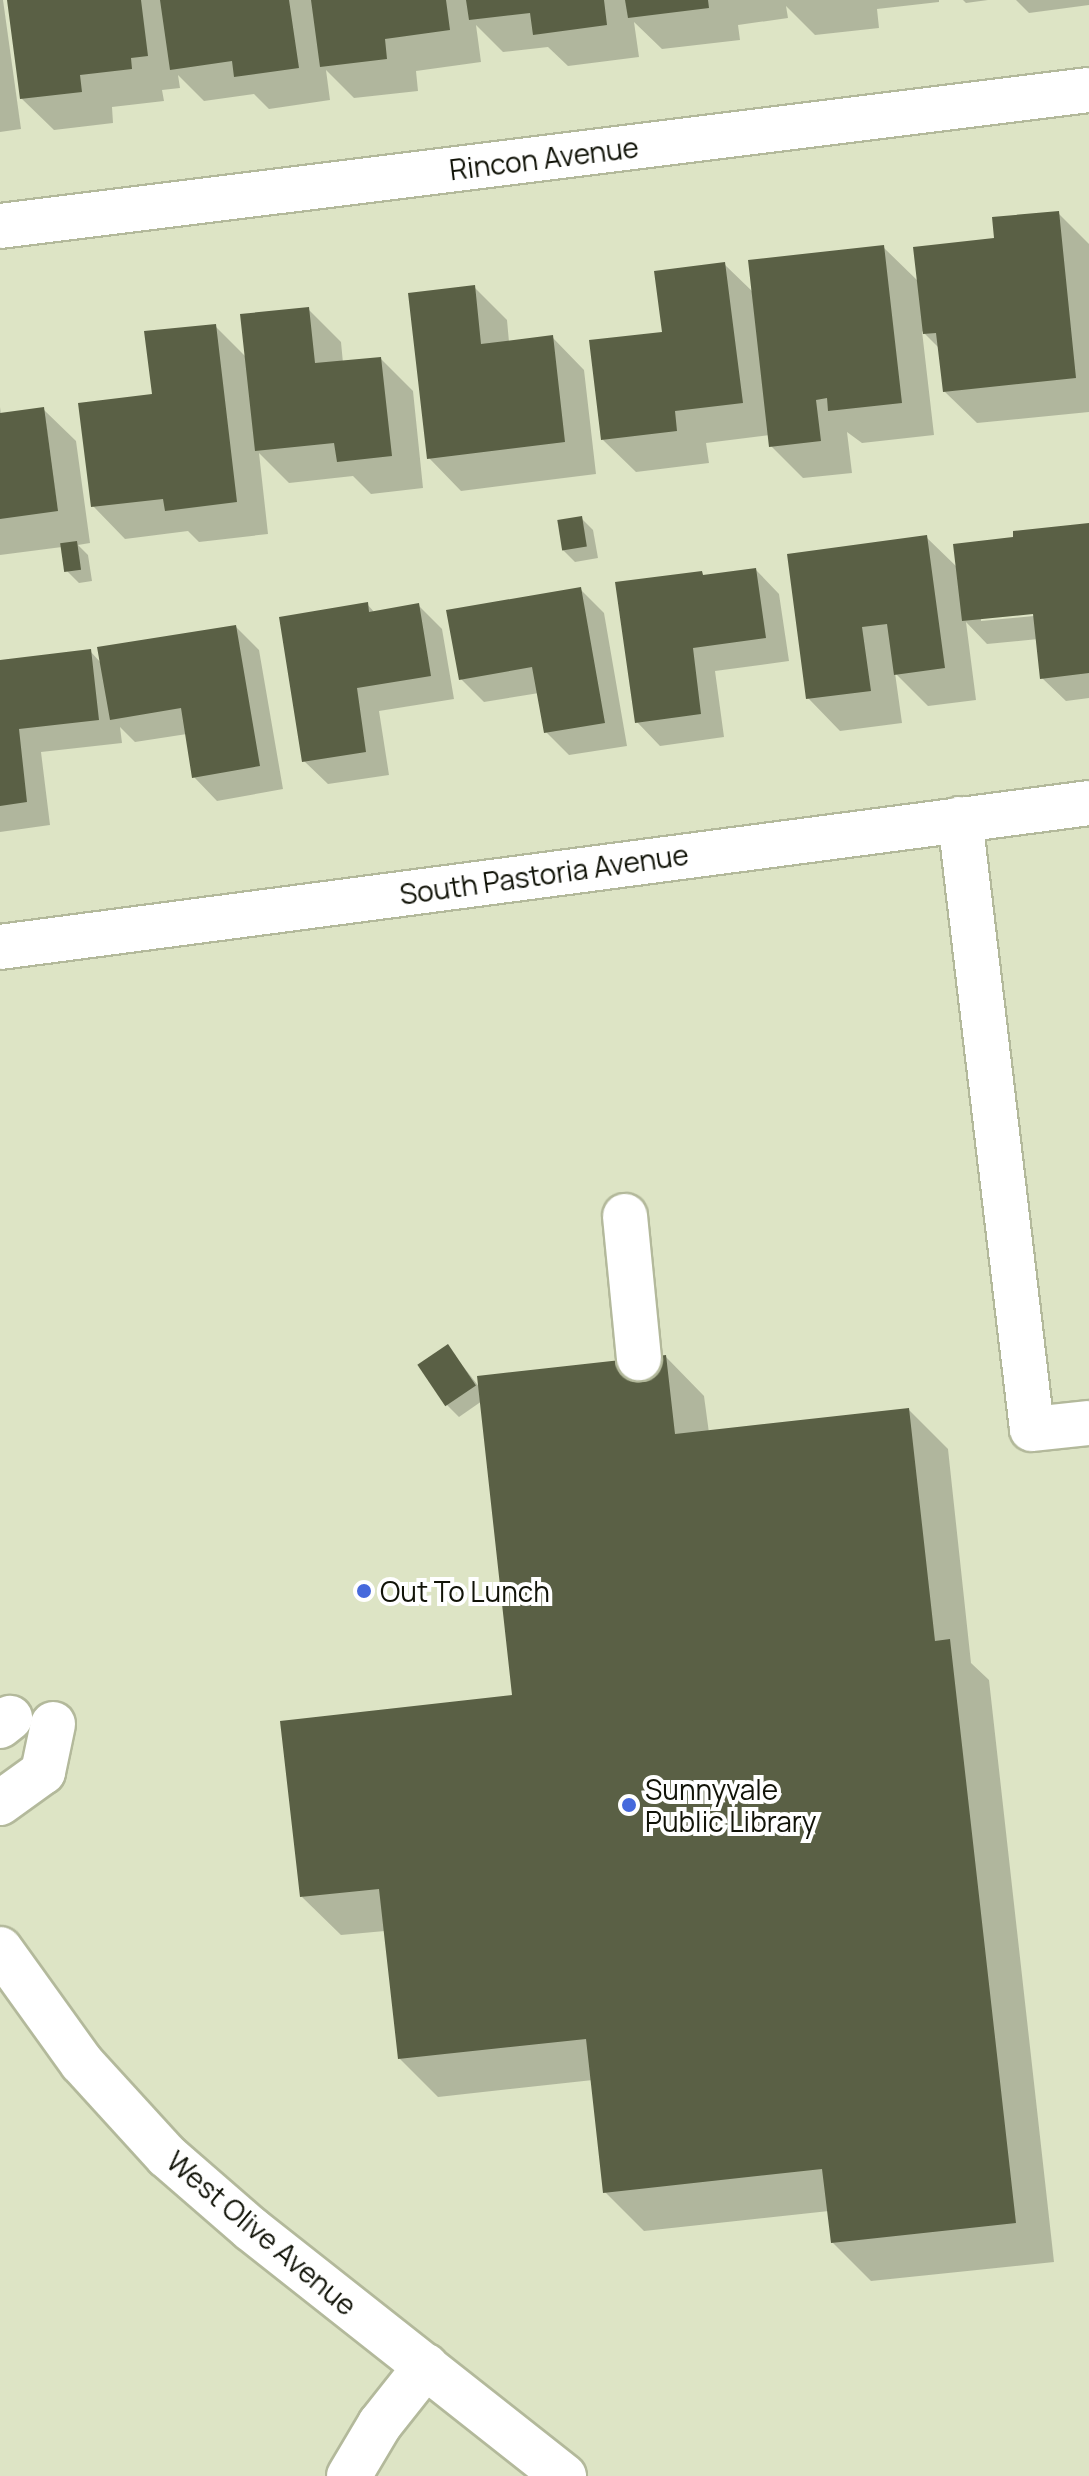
<!DOCTYPE html>
<style>
body{margin:0}
#map{position:relative;width:1089px;height:2476px;overflow:hidden;background:#dde4c5;font-family:Manrope,sans-serif}
div>[style]{position:absolute}
.shadow>*{inset:0;background:#0003}
.building>*{inset:0;background:#5a6045;transform-origin:0 0}
.roads{filter:drop-shadow(2px 0 #b3b99b) drop-shadow(-2px 0 #b3b99b) drop-shadow(0 2px #b3b99b) drop-shadow(0 -2px #b3b99b)}
.minor>*{height:44px;margin:-22px;padding:0 22px;transform-origin:22px;border-radius:22px;background:#fff}
.dots>*{width:22px;height:22px;translate:-50% -50%;box-sizing:border-box;border:4px solid #fff;border-radius:50%}
span{translate:-50% -50%;white-space:nowrap;text-align:center;line-height:1.15;-webkit-text-stroke:8px #fff;paint-order:stroke}
.street-label{font-size:28px;color:#111308}
.poi-label{font-size:28px;color:#111308}
.left{translate:0 -50%;text-align:left}
</style>
<div id="map">
<div class="shadow">
<i style="clip-path:polygon(0 0,3px 0,21px 129px,0 132px)"></i>
<i style="clip-path:polygon(9px 0,939px 0,939px 2px,877px 9px,879px 28px,815px 35px,786px 6px,788px 18px,738px 25px,740px 40px,662px 49px,634px 22px,639px 57px,568px 66px,548px 47px,503px 52px,476px 25px,481px 62px,416px 71px,418px 91px,354px 98px,326px 70px,330px 100px,269px 109px,254px 94px,204px 101px,178px 75px,180px 88px,162px 90px,164px 101px,112px 107px,113px 123px,54px 130px,21px 98px)"></i>
<i style="clip-path:polygon(963px 0,988px 0,966px 3px)"></i>
<i style="clip-path:polygon(1016px 0,1089px 0,1089px 5px,1029px 13px)"></i>
<i style="clip-path:polygon(1058px 213px,1089px 244px,1089px 412px,977px 423px,944px 391px,940px 349px,922px 331px,934px 435px,862px 443px,847px 432px,852px 473px,803px 478px,771px 446px,770px 435px,706px 443px,709px 463px,636px 472px,603px 440px,664px 334px,724px 264px,754px 293px,883px 247px,919px 282px)"></i>
<i style="clip-path:polygon(474px 287px,507px 320px,509px 342px,552px 337px,584px 370px,596px 474px,461px 491px,429px 458px)"></i>
<i style="clip-path:polygon(308px 309px,341px 342px,343px 363px,381px 359px,413px 391px,423px 488px,371px 494px,353px 476px,289px 483px,259px 453px,268px 534px,199px 542px,188px 531px,125px 539px,93px 506px,154px 396px,215px 326px,247px 358px)"></i>
<i style="clip-path:polygon(0 407px,1px 415px,43px 409px,76px 441px,90px 543px,78px 545px,88px 555px,92px 581px,79px 583px,67px 571px,62px 547px,0 555px)"></i>
<i style="clip-path:polygon(581px 518px,593px 530px,598px 558px,575px 562px,563px 550px)"></i>
<i style="clip-path:polygon(evenodd,1089px 525px,1089px 698px,1066px 701px,1042px 678px,1038px 639px,987px 644px,966px 622px,976px 700px,928px 706px,895px 673px,902px 723px,840px 731px,808px 698px,926px 537px,958px 568px,1015px 539px,1089px 525px,1043px 611px,1044px 615px,981px 621px,981px 617px,1043px 611px)"></i>
<i style="clip-path:polygon(756px 570px,779px 594px,789px 661px,715px 671px,724px 737px,660px 746px,637px 722px,701px 573px,705px 577px)"></i>
<i style="clip-path:polygon(580px 589px,604px 613px,627px 746px,569px 755px,546px 732px,539px 693px,484px 702px,461px 679px)"></i>
<i style="clip-path:polygon(367px 604px,375px 613px,418px 605px,442px 629px,454px 699px,379px 711px,389px 775px,328px 784px,304px 761px)"></i>
<i style="clip-path:polygon(236px 627px,259px 650px,283px 789px,217px 801px,194px 777px,187px 734px,135px 742px,120px 727px,122px 743px,41px 752px,50px 825px,0 832px,0 662px,90px 651px,102px 664px)"></i>
<i style="clip-path:polygon(448px 1347px,480px 1388px,666px 1357px,704px 1396px,709px 1433px,909px 1410px,948px 1449px,971px 1663px,989px 1680px,1054px 2262px,871px 2281px,832px 2242px,829px 2211px,644px 2231px,605px 2192px,593px 2080px,438px 2097px,400px 2059px,385px 1931px,341px 1935px,302px 1897px,515px 1697px,482px 1401px,459px 1417px,447px 1405px)"></i>
</div>
<div class="building">
<i style="clip-path:polygon(7px 0,141px 0,148px 56px,131px 58px,132px 69px,80px 75px,82px 92px,20px 99px)"></i>
<i style="clip-path:polygon(160px 0,289px 0,299px 68px,234px 77px,232px 61px,170px 70px)"></i>
<i style="clip-path:polygon(311px 0,446px 0,450px 30px,385px 39px,387px 59px,320px 67px)"></i>
<i style="clip-path:polygon(466px 0,604px 0,607px 25px,533px 35px,530px 13px,469px 20px)"></i>
<i style="clip-path:polygon(625px 0,708px 0,709px 8px,628px 18px)"></i>
<i style="clip-path:polygon(1059px 211px,1076px 378px,943px 392px,936px 333px,923px 334px,913px 247px,994px 238px,992px 217px)"></i>
<i style="clip-path:polygon(884px 245px,902px 403px,828px 411px,827px 398px,816px 400px,821px 441px,769px 447px,748px 260px)"></i>
<i style="clip-path:polygon(725px 262px,743px 403px,675px 411px,677px 431px,601px 440px,589px 340px,662px 332px,654px 271px)"></i>
<i style="clip-path:polygon(475px 285px,481px 344px,553px 335px,565px 442px,427px 459px,408px 293px)"></i>
<i style="clip-path:polygon(309px 307px,315px 363px,381px 357px,392px 456px,337px 462px,334px 443px,255px 451px,240px 314px)"></i>
<i style="clip-path:polygon(216px 324px,237px 502px,165px 511px,163px 499px,91px 507px,78px 403px,152px 394px,144px 331px)"></i>
<i style="clip-path:polygon(44px 407px,58px 511px,0 519px,0 413px)"></i>
<i style="left:582px;top:516px;width:31px;height:25px;rotate:81deg"></i>
<i style="clip-path:polygon(1089px 523px,1089px 673px,1040px 679px,1033px 614px,962px 621px,953px 544px,1013px 537px,1013px 531px)"></i>
<i style="clip-path:polygon(927px 535px,945px 668px,894px 675px,887px 624px,862px 627px,871px 691px,806px 699px,787px 554px)"></i>
<i style="left:77px;top:541px;width:29px;height:17px;rotate:82deg"></i>
<i style="clip-path:polygon(756px 568px,766px 638px,693px 648px,701px 714px,635px 723px,615px 582px,702px 571px,703px 575px)"></i>
<i style="clip-path:polygon(581px 587px,605px 723px,544px 733px,532px 667px,459px 680px,446px 610px)"></i>
<i style="clip-path:polygon(368px 602px,369px 612px,419px 603px,431px 676px,357px 688px,366px 752px,302px 762px,279px 617px)"></i>
<i style="clip-path:polygon(236px 625px,260px 766px,192px 778px,181px 708px,110px 720px,97px 647px)"></i>
<i style="clip-path:polygon(91px 649px,99px 720px,19px 729px,27px 802px,0 806px,0 660px)"></i>
<i style="left:448px;top:1344px;width:50px;height:37px;rotate:56deg"></i>
<i style="clip-path:polygon(666px 1355px,675px 1434px,909px 1408px,935px 1641px,950px 1639px,1016px 2223px,831px 2243px,822px 2169px,603px 2193px,586px 2039px,398px 2059px,379px 1889px,300px 1897px,280px 1721px,512px 1695px,477px 1376px)"></i>
</div>
<div class="roads">
<div class="minor">
<i style="left:0;top:226px;width:1097px;rotate:-7.12deg"></i>
<i style="left:960px;top:819px;width:614px;rotate:83.27deg"></i>
<i style="left:1032px;top:1429px;width:57px;rotate:-6deg"></i>
<i style="left:0;top:947px;width:1098px;rotate:-7.53deg"></i>
<i style="left:625px;top:1216px;width:143px;rotate:84.4deg"></i>
<i style="left:0;top:1726px;width:13px;rotate:-39deg"></i>
<i style="left:0;top:1803px;width:53px;rotate:-35.8deg"></i>
<i style="left:43px;top:1772px;width:49px;rotate:-78.2deg"></i>
<i style="left:0;top:1949px;width:140px;rotate:54.3deg"></i>
<i style="left:82px;top:2063px;width:126px;rotate:47.6deg"></i>
<i style="left:167px;top:2156px;width:111px;rotate:41deg"></i>
<i style="left:251px;top:2229px;width:399px;rotate:38.3deg"></i>
<i style="left:349px;top:2476px;width:61px;rotate:-59.2deg"></i>
<i style="left:380px;top:2424px;width:74px;rotate:-51.6deg"></i>
</div>
</div>
<div class="dots">
<i style="left:364px;top:1591px;background:#4669dc"></i>
<i style="left:629px;top:1805px;background:#4669dc"></i>
</div>
<div class="street-label">
<span style="left:544px;top:158px;rotate:-7deg">Rincon Avenue</span>
<span style="left:544px;top:874px;rotate:-8deg">South Pastoria Avenue</span>
<span style="left:262px;top:2233px;rotate:40deg">West Olive Avenue</span>
</div>
<div class="poi-label">
<span class="left" style="left:380px;top:1591px">Out To Lunch</span>
<span class="left" style="left:645px;top:1805px">Sunnyvale<br>Public Library</span>
</div>
</div>
